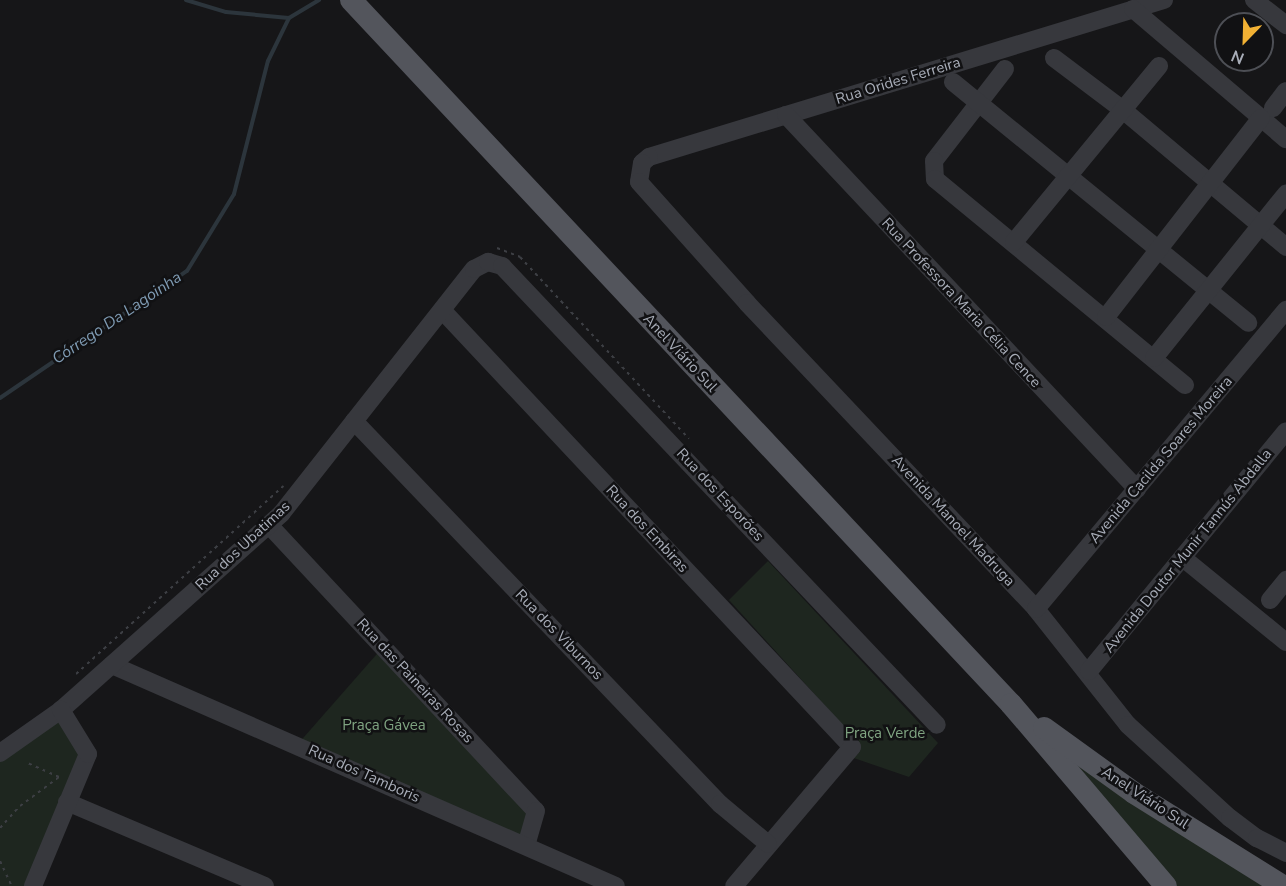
<!DOCTYPE html>
<meta charset="utf-8">
<style>
body{margin:0}
#map{position:relative;width:1286px;height:886px;overflow:hidden;background:#161618;font-family:"Nunito Sans",sans-serif}
div>[style]{position:absolute}
.green>*{inset:0;background:#1e261f}
.stream>*{height:4px;margin:-2px;padding:0 2px;transform-origin:2px;border-radius:2px;background:#2c353c}
.path>*{height:2px;margin-top:-1px;transform-origin:0;background:repeating-linear-gradient(90deg,#3d3f44 0 3px,transparent 0 7.5px)}
.minor>*{height:18px;margin:-9px;padding:0 9px;transform-origin:9px;border-radius:9px;background:#37383d}
.major>*{height:22px;margin:-11px;padding:0 11px;transform-origin:11px;border-radius:11px;background:#53555c}
span{translate:-50% -50%;white-space:nowrap;text-align:center;line-height:1.15;-webkit-text-stroke:5px #111113;paint-order:stroke}
.street-label{font-size:15px;color:#a8adb8}
.park-label{font-size:15px;color:#7fa381}
.water-label{font-size:16px;color:#7f9bb3;font-style:italic}
.north{position:absolute;left:1214px;top:12px;width:60px;height:60px;box-sizing:border-box;background:#111113;border:2px solid #4d4f55;border-radius:50%;rotate:203deg;font-size:16px;font-weight:700;line-height:24px;text-align:center;color:#a8adb8}
.north::after{content:'';display:block;margin:auto;width:21px;height:27px;background:#f2b134;clip-path:polygon(50% 0,100% 100%,50% 72%,0 100%)}
</style>
<div id="map">
<div class="green">
<i style="clip-path:polygon(768px 561px,938px 743px,909px 777px,845px 755px,848px 731px,729px 600px)"></i>
<i style="clip-path:polygon(383px 647px,536px 811px,526px 845px,297px 745px)"></i>
<i style="clip-path:polygon(1011px 704px,1283px 886px,1166px 886px)"></i>
<i style="clip-path:polygon(61px 710px,88px 754px,33px 886px,0 886px,0 753px)"></i>
</div>
<div class="stream">
<i style="left:186px;top:0;width:42px;rotate:16.7deg"></i>
<i style="left:226px;top:12px;width:63px;rotate:5.4deg"></i>
<i style="left:289px;top:18px;width:35px;rotate:-31deg"></i>
<i style="left:0;top:398px;width:226px;rotate:-34.2deg"></i>
<i style="left:187px;top:271px;width:90px;rotate:-58.6deg"></i>
<i style="left:234px;top:194px;width:137px;rotate:-75.7deg"></i>
<i style="left:268px;top:61px;width:48px;rotate:-64deg"></i>
</div>
<div class="path">
<i style="left:497px;top:248px;width:25px;rotate:21deg"></i>
<i style="left:520px;top:257px;width:248px;rotate:47.1deg"></i>
<i style="left:76px;top:674px;width:280px;rotate:-42.2deg"></i>
<i style="left:0;top:828px;width:30px;rotate:-48deg"></i>
<i style="left:20px;top:806px;width:49px;rotate:-36.6deg"></i>
<i style="left:59px;top:777px;width:34px;rotate:-156deg"></i>
<i style="left:0;top:861px;width:26px;rotate:65deg"></i>
</div>
<div class="minor">
<i style="left:1164px;top:0;width:538px;rotate:163.05deg"></i>
<i style="left:649px;top:157px;width:9px;rotate:139deg"></i>
<i style="left:642px;top:163px;width:19px;rotate:99deg"></i>
<i style="left:639px;top:182px;width:162px;rotate:48.2deg"></i>
<i style="left:747px;top:303px;width:421px;rotate:46.6deg"></i>
<i style="left:1036px;top:609px;width:148px;rotate:51.6deg"></i>
<i style="left:1128px;top:725px;width:138px;rotate:42.4deg"></i>
<i style="left:1230px;top:818px;width:34px;rotate:37deg"></i>
<i style="left:1257px;top:838px;width:33px;rotate:27deg"></i>
<i style="left:1254px;top:0;width:41px;rotate:38deg"></i>
<i style="left:1133px;top:9px;width:201px;rotate:40.4deg"></i>
<i style="left:1054px;top:58px;width:86px;rotate:37deg"></i>
<i style="left:1123px;top:110px;width:213px;rotate:40deg"></i>
<i style="left:1005px;top:69px;width:116px;rotate:127.7deg"></i>
<i style="left:934px;top:161px;width:18px;rotate:87deg"></i>
<i style="left:935px;top:179px;width:324px;rotate:39.5deg"></i>
<i style="left:953px;top:82px;width:381px;rotate:39.2deg"></i>
<i style="left:1273px;top:108px;width:21px;rotate:-53deg"></i>
<i style="left:786px;top:115px;width:513px;rotate:46.82deg"></i>
<i style="left:1014px;top:242px;width:228px;rotate:-50.5deg"></i>
<i style="left:442px;top:310px;width:599px;rotate:46.83deg"></i>
<i style="left:852px;top:747px;width:182px;rotate:130.3deg"></i>
<i style="left:1106px;top:317px;width:252px;rotate:-52.1deg"></i>
<i style="left:1154px;top:358px;width:211px;rotate:-51.2deg"></i>
<i style="left:354px;top:421px;width:530px;rotate:46.3deg"></i>
<i style="left:720px;top:804px;width:62px;rotate:39.8deg"></i>
<i style="left:269px;top:525px;width:391px;rotate:47deg"></i>
<i style="left:536px;top:811px;width:35px;rotate:106deg"></i>
<i style="left:1183px;top:558px;width:133px;rotate:39.2deg"></i>
<i style="left:1270px;top:600px;width:26px;rotate:-51deg"></i>
<i style="left:1036px;top:609px;width:390px;rotate:-50.1deg"></i>
<i style="left:112px;top:665px;width:550px;rotate:23.68deg"></i>
<i style="left:1089px;top:671px;width:310px;rotate:-50.6deg"></i>
<i style="left:0;top:753px;width:75px;rotate:-35.2deg"></i>
<i style="left:61px;top:710px;width:295px;rotate:-41.7deg"></i>
<i style="left:281px;top:514px;width:312px;rotate:-51.8deg"></i>
<i style="left:474px;top:269px;width:16px;rotate:-27deg"></i>
<i style="left:488px;top:262px;width:15px;rotate:16deg"></i>
<i style="left:502px;top:266px;width:632px;rotate:46.54deg"></i>
<i style="left:67px;top:802px;width:215px;rotate:23deg"></i>
<i style="left:33px;top:886px;width:143px;rotate:-67.4deg"></i>
<i style="left:88px;top:754px;width:52px;rotate:-121.5deg"></i>
</div>
<div class="major">
<i style="left:351px;top:0;width:965px;rotate:46.85deg"></i>
<i style="left:1011px;top:704px;width:239px;rotate:49.6deg"></i>
<i style="left:1044px;top:728px;width:111px;rotate:35.8deg"></i>
<i style="left:1134px;top:793px;width:176px;rotate:32deg"></i>
</div>
<div class="street-label">
<span style="left:898px;top:81px;rotate:-17deg">Rua Orides Ferreira</span>
<span style="left:961px;top:303px;rotate:47deg">Rua Professora Maria Célia Cence</span>
<span style="left:680px;top:353px;rotate:47deg">Anel Viário Sul</span>
<span style="left:1161px;top:460px;rotate:-50deg">Avenida Cacilda Soares Moreira</span>
<span style="left:720px;top:495px;rotate:47deg">Rua dos Esporões</span>
<span style="left:953px;top:521px;rotate:47deg">Avenida Manoel Madruga</span>
<span style="left:647px;top:529px;rotate:47deg">Rua dos Embiras</span>
<span style="left:243px;top:546px;rotate:-43deg">Rua dos Ubatimas</span>
<span style="left:1188px;top:551px;rotate:-51deg">Avenida Doutor Munir Tannús Abdalla</span>
<span style="left:559px;top:635px;rotate:46deg">Rua dos Viburnos</span>
<span style="left:415px;top:681px;rotate:47deg">Rua das Paineiras Rosas</span>
<span style="left:364px;top:774px;rotate:24deg">Rua dos Tamboris</span>
<span style="left:1145px;top:798px;rotate:33deg">Anel Viário Sul</span>
</div>
<div class="park-label">
<span style="left:384px;top:726px">Praça Gávea</span>
<span style="left:885px;top:734px">Praça Verde</span>
</div>
<div class="water-label">
<span style="left:117px;top:318px;rotate:-34deg">Córrego Da Lagoinha</span>
</div>
<div class="north">N</div>
</div>
